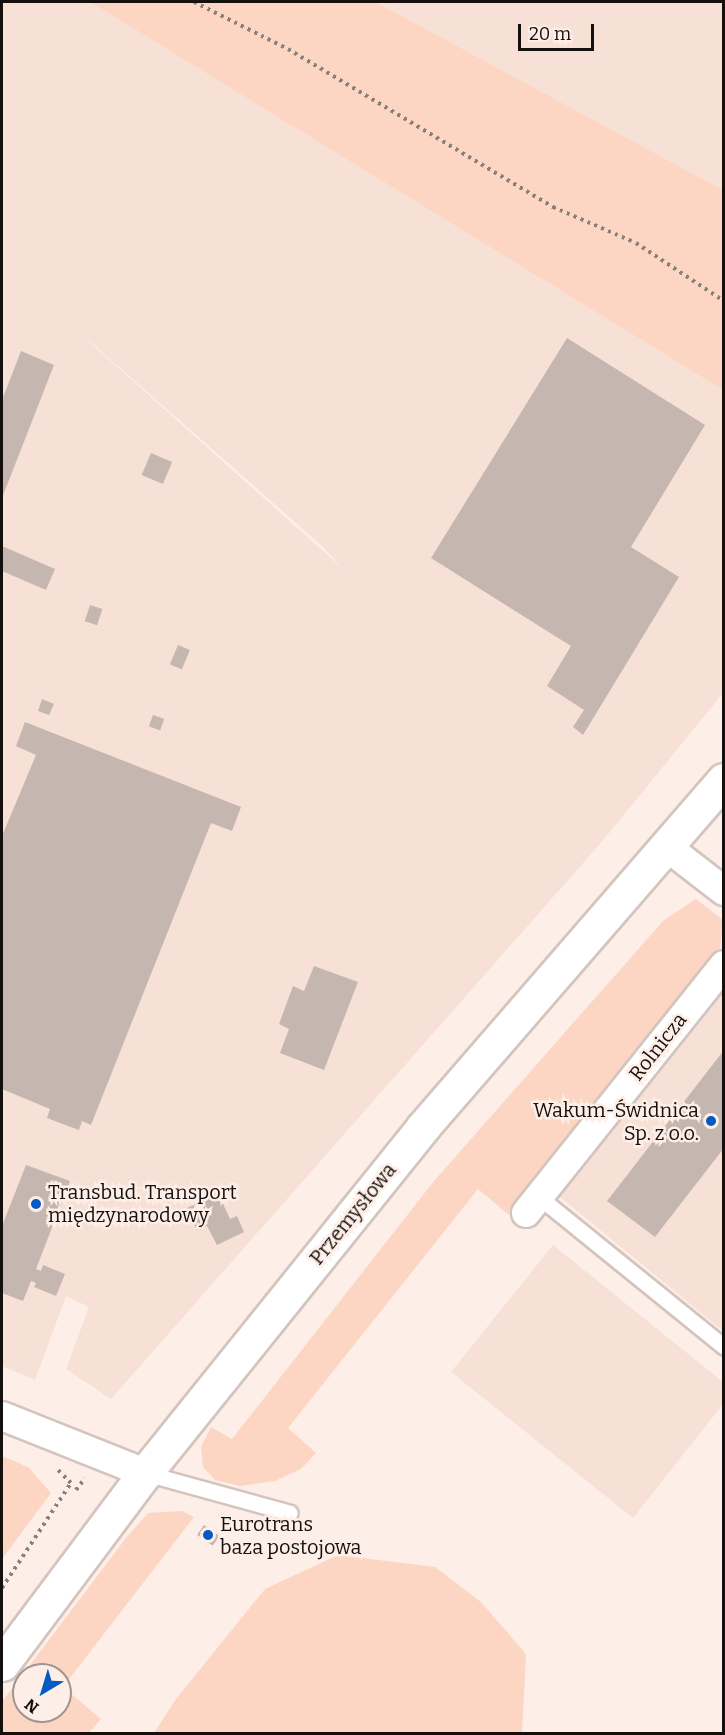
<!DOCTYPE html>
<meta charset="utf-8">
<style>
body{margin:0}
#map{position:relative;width:725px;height:1735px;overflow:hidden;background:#fdeee7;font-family:Bitter,serif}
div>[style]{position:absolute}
.built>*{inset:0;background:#f7e0d5}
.green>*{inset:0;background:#fcd6c3}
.building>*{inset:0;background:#c5b7b0;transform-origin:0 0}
.path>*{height:4px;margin-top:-2px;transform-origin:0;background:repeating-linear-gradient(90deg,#8a807b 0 3px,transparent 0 7.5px)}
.roads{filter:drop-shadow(2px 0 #d3c5be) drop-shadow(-2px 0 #d3c5be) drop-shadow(0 2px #d3c5be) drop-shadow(0 -2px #d3c5be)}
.lane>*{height:15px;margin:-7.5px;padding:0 7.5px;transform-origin:7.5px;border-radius:7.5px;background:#fff}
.street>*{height:28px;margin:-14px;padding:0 14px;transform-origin:14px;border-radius:14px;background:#fff}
.secondary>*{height:33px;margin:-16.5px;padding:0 16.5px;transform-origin:16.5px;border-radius:16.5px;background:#fff}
.dots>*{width:16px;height:16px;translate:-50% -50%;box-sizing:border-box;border:3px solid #fdeee7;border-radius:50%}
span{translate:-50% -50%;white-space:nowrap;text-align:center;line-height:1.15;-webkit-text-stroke:5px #fdeee7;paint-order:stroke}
.street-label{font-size:20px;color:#15100d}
.poi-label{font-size:20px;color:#15100d}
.right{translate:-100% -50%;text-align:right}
.left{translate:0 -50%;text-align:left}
.frame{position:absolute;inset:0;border:3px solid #15100d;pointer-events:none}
.north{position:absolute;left:12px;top:1663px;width:60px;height:60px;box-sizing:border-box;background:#fdeee7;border:2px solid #a09590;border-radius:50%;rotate:218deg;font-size:16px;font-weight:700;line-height:24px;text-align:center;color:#15100d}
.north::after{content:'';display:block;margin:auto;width:21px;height:27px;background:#035ac3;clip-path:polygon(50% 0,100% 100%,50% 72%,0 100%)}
.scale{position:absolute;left:518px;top:24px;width:76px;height:27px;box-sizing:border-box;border:3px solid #15100d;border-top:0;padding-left:8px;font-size:18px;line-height:21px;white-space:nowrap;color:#15100d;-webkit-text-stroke:4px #fdeee7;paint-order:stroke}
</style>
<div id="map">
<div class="built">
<i style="clip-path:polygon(evenodd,2px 2px,90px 2px,723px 390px,723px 693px,605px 838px,111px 1399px,66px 1369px,89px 1307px,66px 1296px,35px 1380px,2px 1366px,2px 2px,86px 338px,322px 546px,343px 569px,86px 339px,86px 338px)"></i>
<i style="clip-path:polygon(376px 2px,723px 2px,723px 190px)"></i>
<i style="clip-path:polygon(723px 993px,723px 1331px,560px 1197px)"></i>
<i style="clip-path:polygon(553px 1245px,723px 1382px,723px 1404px,633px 1518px,451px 1372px)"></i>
</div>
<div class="green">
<i style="clip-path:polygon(90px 2px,376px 2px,723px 190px,723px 390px)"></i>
<i style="clip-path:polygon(696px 899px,723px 920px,720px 951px,509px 1215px,478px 1189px,288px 1428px,316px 1453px,301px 1469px,275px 1481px,240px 1486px,215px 1480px,203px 1467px,201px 1447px,211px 1427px,232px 1439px,434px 1181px,663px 921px)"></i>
<i style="clip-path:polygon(2px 1456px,28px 1467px,51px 1493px,2px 1559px)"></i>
<i style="clip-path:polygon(evenodd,182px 1511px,194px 1517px,63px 1687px,101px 1719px,89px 1733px,2px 1733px,2px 1702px,126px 1538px,148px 1513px,182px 1511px,24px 1675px,60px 1675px,60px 1711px,24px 1711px,24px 1675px)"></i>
<i style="clip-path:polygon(338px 1555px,435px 1567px,481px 1602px,526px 1654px,522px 1733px,154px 1733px,176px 1699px,265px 1589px)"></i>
</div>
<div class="building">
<i style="clip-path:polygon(567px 338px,705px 425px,631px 547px,679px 577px,583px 735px,573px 727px,584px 710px,547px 686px,571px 646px,431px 558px)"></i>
<i style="clip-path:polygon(21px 351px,54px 365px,2px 498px,2px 400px)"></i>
<i style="left:151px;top:453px;width:23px;height:24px;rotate:23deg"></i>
<i style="clip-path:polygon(2px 546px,55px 569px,46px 590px,2px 571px)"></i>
<i style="left:90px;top:605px;width:13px;height:17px;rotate:18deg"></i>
<i style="left:178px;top:645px;width:13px;height:21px;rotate:23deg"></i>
<i style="clip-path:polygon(42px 699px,54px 704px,49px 715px,38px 711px)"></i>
<i style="left:153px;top:715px;width:12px;height:12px;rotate:20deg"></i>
<i style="clip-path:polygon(25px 722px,241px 807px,232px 831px,211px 823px,91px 1125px,82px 1121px,79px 1130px,47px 1118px,50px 1109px,2px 1089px,2px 836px,36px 755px,16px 746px)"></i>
<i style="clip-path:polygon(314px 966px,358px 982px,324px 1070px,280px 1053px,289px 1029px,279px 1024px,293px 986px,304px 991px)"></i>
<i style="clip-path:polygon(724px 1050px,724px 1148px,655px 1237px,607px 1201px)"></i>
<i style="clip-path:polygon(26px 1165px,70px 1181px,36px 1269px,41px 1271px,43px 1265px,65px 1274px,56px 1296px,34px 1287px,36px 1283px,31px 1281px,23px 1301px,2px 1293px,2px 1226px)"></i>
<i style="clip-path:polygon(218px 1193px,230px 1219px,237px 1216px,244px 1232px,217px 1245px,207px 1226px,197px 1230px,187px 1208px)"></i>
<i style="left:204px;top:1525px;width:19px;height:12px;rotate:35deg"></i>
</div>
<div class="path">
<i style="left:194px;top:2px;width:105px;rotate:26.6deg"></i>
<i style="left:288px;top:49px;width:309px;rotate:30.8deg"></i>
<i style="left:553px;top:207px;width:90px;rotate:23.4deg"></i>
<i style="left:636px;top:243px;width:105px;rotate:33.4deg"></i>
<i style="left:76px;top:1490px;width:15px;rotate:-53deg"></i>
<i style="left:2px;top:1588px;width:126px;rotate:-56.7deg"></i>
<i style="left:71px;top:1483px;width:21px;rotate:-135deg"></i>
</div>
<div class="roads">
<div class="lane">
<i style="left:539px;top:1197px;width:238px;rotate:39deg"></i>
<i style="left:145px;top:1473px;width:150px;rotate:15.4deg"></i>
</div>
<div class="street">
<i style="left:667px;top:847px;width:72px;rotate:37.7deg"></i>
<i style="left:526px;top:1213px;width:317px;rotate:-51.4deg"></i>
<i style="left:2px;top:1416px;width:154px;rotate:21.7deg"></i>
</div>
<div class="secondary">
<i style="left:2px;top:1664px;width:239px;rotate:-53.2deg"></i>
<i style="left:145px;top:1473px;width:444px;rotate:-51.2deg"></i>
<i style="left:423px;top:1127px;width:459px;rotate:-49.1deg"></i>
</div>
</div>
<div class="dots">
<i style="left:711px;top:1121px;background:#035ac3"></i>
<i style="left:36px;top:1204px;background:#035ac3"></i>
<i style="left:208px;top:1535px;background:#035ac3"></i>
</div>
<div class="street-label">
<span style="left:658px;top:1047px;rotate:-52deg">Rolnicza</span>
<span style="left:353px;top:1214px;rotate:-51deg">Przemysłowa</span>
</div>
<div class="poi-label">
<span class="right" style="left:699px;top:1122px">Wakum-Świdnica<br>Sp. z o.o.</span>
<span class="left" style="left:48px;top:1204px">Transbud. Transport<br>międzynarodowy</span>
<span class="left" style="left:220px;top:1536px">Eurotrans<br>baza postojowa</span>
</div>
<div class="frame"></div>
<div class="north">N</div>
<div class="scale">20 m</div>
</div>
